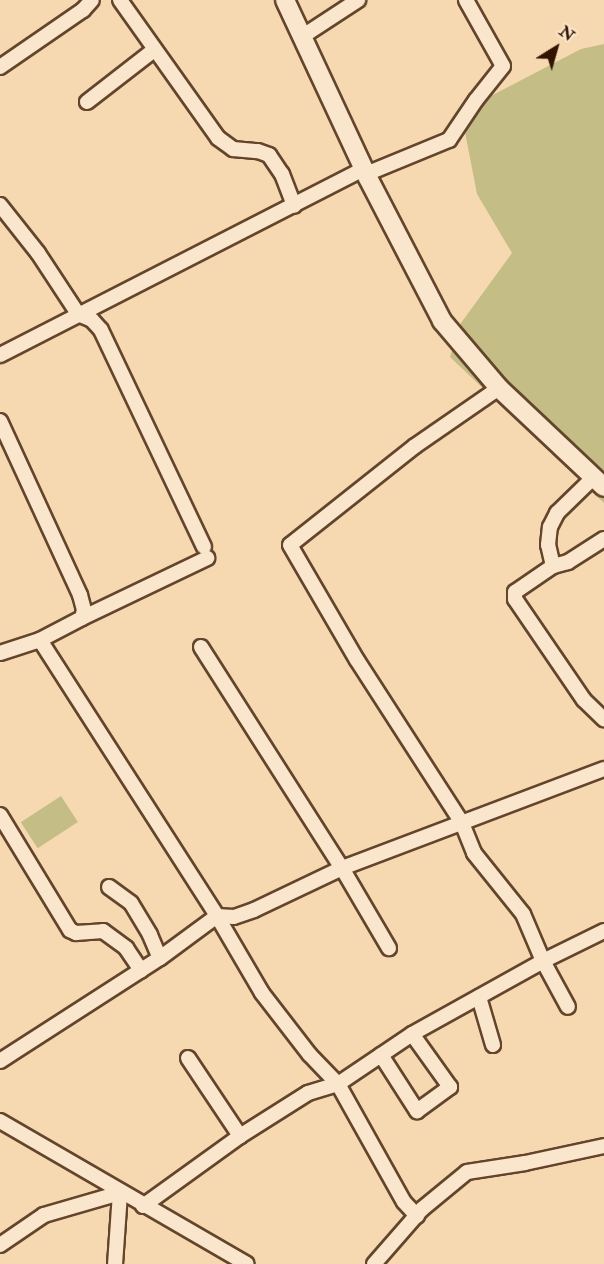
<!DOCTYPE html>
<style>
body{margin:0}
#map{position:relative;width:604px;height:1264px;overflow:hidden;background:#f7d9b1;font-family:"IM FELL Double Pica",serif}
div>[style]{position:absolute}
.green>*{inset:0;background:#c4bd86;transform-origin:0 0}
.roads{filter:drop-shadow(2px 0 #63452c) drop-shadow(-2px 0 #63452c) drop-shadow(0 2px #63452c) drop-shadow(0 -2px #63452c)}
.minor>*{height:14px;margin:-7px;padding:0 7px;transform-origin:7px;border-radius:7px;background:#fae6cc}
.tertiary>*{height:18px;margin:-9px;padding:0 9px;transform-origin:9px;border-radius:9px;background:#fae6cc}
span{translate:-50% -50%;white-space:nowrap;text-align:center;line-height:1.15;-webkit-text-stroke:5px #fae6cc;paint-order:stroke}
.north{position:absolute;left:526px;top:18px;width:60px;height:60px;-webkit-text-stroke:4px #fae6cc;paint-order:stroke;rotate:37deg;font-size:16px;font-weight:700;line-height:24px;text-align:center;color:#321400}
.north::after{content:'';display:block;margin:auto;width:21px;height:27px;background:#321400;clip-path:polygon(50% 0,100% 100%,50% 72%,0 100%)}
</style>
<div id="map">
<div class="green">
<i style="clip-path:polygon(604px 44px,604px 503px,450px 357px,461px 323px,512px 253px,477px 194px,464px 127px,487px 98px,581px 49px)"></i>
<i style="left:61px;top:796px;width:31px;height:48px;rotate:57deg"></i>
</div>
<div class="roads">
<div class="minor">
<i style="left:120px;top:0;width:169px;rotate:54.6deg"></i>
<i style="left:218px;top:138px;width:19px;rotate:36deg"></i>
<i style="left:233px;top:149px;width:25px;rotate:5deg"></i>
<i style="left:258px;top:151px;width:12px;rotate:20deg"></i>
<i style="left:269px;top:155px;width:23px;rotate:56deg"></i>
<i style="left:282px;top:174px;width:34px;rotate:69deg"></i>
<i style="left:303px;top:36px;width:66px;rotate:-33.2deg"></i>
<i style="left:0;top:67px;width:101px;rotate:-34.5deg"></i>
<i style="left:83px;top:10px;width:13px;rotate:-48deg"></i>
<i style="left:87px;top:102px;width:85px;rotate:-37.8deg"></i>
<i style="left:366px;top:174px;width:90px;rotate:-22.3deg"></i>
<i style="left:449px;top:140px;width:48px;rotate:-56deg"></i>
<i style="left:476px;top:100px;width:43px;rotate:-51.5deg"></i>
<i style="left:503px;top:66px;width:76px;rotate:-119.3deg"></i>
<i style="left:0;top:205px;width:61px;rotate:51.6deg"></i>
<i style="left:38px;top:253px;width:73px;rotate:56.7deg"></i>
<i style="left:78px;top:314px;width:15px;rotate:23deg"></i>
<i style="left:92px;top:320px;width:13px;rotate:48deg"></i>
<i style="left:101px;top:330px;width:240px;rotate:64.6deg"></i>
<i style="left:0;top:355px;width:409px;rotate:-27.1deg"></i>
<i style="left:499px;top:388px;width:102px;rotate:145.4deg"></i>
<i style="left:415px;top:446px;width:159px;rotate:141.6deg"></i>
<i style="left:290px;top:545px;width:133px;rotate:59.8deg"></i>
<i style="left:357px;top:660px;width:194px;rotate:57.2deg"></i>
<i style="left:462px;top:823px;width:32px;rotate:68deg"></i>
<i style="left:474px;top:853px;width:78px;rotate:51.2deg"></i>
<i style="left:523px;top:914px;width:51px;rotate:66.9deg"></i>
<i style="left:543px;top:961px;width:52px;rotate:61.5deg"></i>
<i style="left:0;top:421px;width:192px;rotate:65.3deg"></i>
<i style="left:80px;top:595px;width:16px;rotate:75deg"></i>
<i style="left:84px;top:610px;width:8px;rotate:104deg"></i>
<i style="left:82px;top:618px;width:47px;rotate:152.4deg"></i>
<i style="left:40px;top:640px;width:42px;rotate:162deg"></i>
<i style="left:604px;top:539px;width:43px;rotate:147.4deg"></i>
<i style="left:568px;top:562px;width:16px;rotate:165deg"></i>
<i style="left:553px;top:566px;width:46px;rotate:145.6deg"></i>
<i style="left:515px;top:592px;width:7px;rotate:90deg"></i>
<i style="left:515px;top:599px;width:122px;rotate:55.7deg"></i>
<i style="left:584px;top:700px;width:28px;rotate:44deg"></i>
<i style="left:553px;top:566px;width:22px;rotate:-103deg"></i>
<i style="left:548px;top:545px;width:18px;rotate:-84deg"></i>
<i style="left:550px;top:527px;width:16px;rotate:-63deg"></i>
<i style="left:557px;top:513px;width:52px;rotate:-44.2deg"></i>
<i style="left:82px;top:618px;width:139px;rotate:-25.6deg"></i>
<i style="left:40px;top:640px;width:328px;rotate:57.3deg"></i>
<i style="left:217px;top:916px;width:89px;rotate:59.7deg"></i>
<i style="left:262px;top:993px;width:78px;rotate:52.3deg"></i>
<i style="left:310px;top:1055px;width:40px;rotate:46deg"></i>
<i style="left:338px;top:1084px;width:135px;rotate:60.8deg"></i>
<i style="left:404px;top:1202px;width:19px;rotate:47deg"></i>
<i style="left:201px;top:647px;width:262px;rotate:57.5deg"></i>
<i style="left:342px;top:868px;width:93px;rotate:59.6deg"></i>
<i style="left:0;top:815px;width:135px;rotate:58.7deg"></i>
<i style="left:70px;top:930px;width:7px;rotate:27deg"></i>
<i style="left:76px;top:933px;width:27px;rotate:-4deg"></i>
<i style="left:103px;top:931px;width:29px;rotate:36deg"></i>
<i style="left:126px;top:948px;width:27px;rotate:56deg"></i>
<i style="left:109px;top:887px;width:27px;rotate:36deg"></i>
<i style="left:131px;top:903px;width:37px;rotate:59deg"></i>
<i style="left:150px;top:935px;width:25px;rotate:67deg"></i>
<i style="left:479px;top:997px;width:50px;rotate:73.7deg"></i>
<i style="left:381px;top:1055px;width:67px;rotate:57.3deg"></i>
<i style="left:417px;top:1111px;width:41px;rotate:-36deg"></i>
<i style="left:450px;top:1087px;width:65px;rotate:-125.6deg"></i>
<i style="left:188px;top:1058px;width:94px;rotate:56.3deg"></i>
<i style="left:0;top:1061px;width:190px;rotate:-32.8deg"></i>
<i style="left:160px;top:958px;width:71px;rotate:-36.4deg"></i>
<i style="left:217px;top:916px;width:17px;rotate:3deg"></i>
<i style="left:234px;top:917px;width:21px;rotate:-19deg"></i>
<i style="left:254px;top:910px;width:98px;rotate:-25.5deg"></i>
<i style="left:342px;top:868px;width:280px;rotate:-20.7deg"></i>
<i style="left:0;top:1121px;width:285px;rotate:30.1deg"></i>
<i style="left:143px;top:1206px;width:120px;rotate:-35.8deg"></i>
<i style="left:240px;top:1136px;width:80px;rotate:-32.3deg"></i>
<i style="left:308px;top:1093px;width:31px;rotate:-17deg"></i>
<i style="left:338px;top:1084px;width:89px;rotate:-34deg"></i>
<i style="left:412px;top:1034px;width:150px;rotate:-29.1deg"></i>
<i style="left:543px;top:961px;width:68px;rotate:-26.2deg"></i>
<i style="left:0;top:1245px;width:53px;rotate:-34.3deg"></i>
<i style="left:44px;top:1215px;width:79px;rotate:-16.1deg"></i>
<i style="left:120px;top:1193px;width:71px;rotate:94deg"></i>
<i style="left:374px;top:1264px;width:73px;rotate:-48.9deg"></i>
<i style="left:422px;top:1209px;width:58px;rotate:-39.4deg"></i>
<i style="left:467px;top:1172px;width:59px;rotate:-8.8deg"></i>
<i style="left:525px;top:1163px;width:81px;rotate:-12.1deg"></i>
</div>
<div class="tertiary">
<i style="left:285px;top:0;width:196px;rotate:65deg"></i>
<i style="left:368px;top:178px;width:161px;rotate:62.6deg"></i>
<i style="left:442px;top:321px;width:88px;rotate:49.6deg"></i>
<i style="left:499px;top:388px;width:144px;rotate:43.3deg"></i>
</div>
</div>
<div class="north">N</div>
</div>
